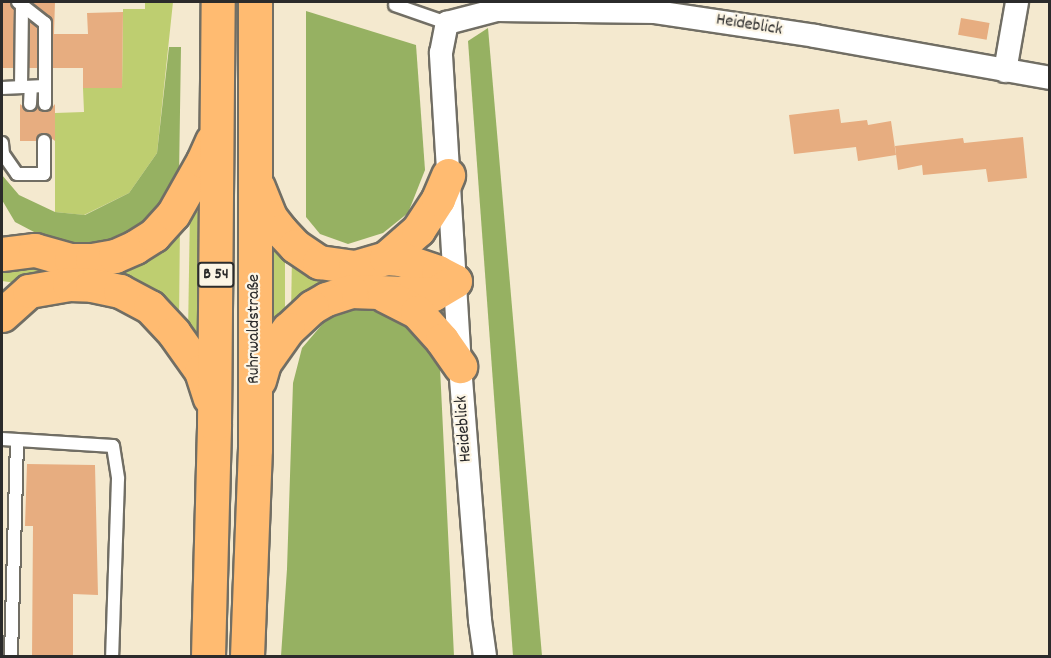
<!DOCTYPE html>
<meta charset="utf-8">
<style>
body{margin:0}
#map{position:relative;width:1051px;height:658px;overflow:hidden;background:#f4e9cf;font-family:Dekko,sans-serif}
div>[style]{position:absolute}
.green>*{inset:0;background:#bece70}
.forest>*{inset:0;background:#96b162}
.building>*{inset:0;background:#e7ad80;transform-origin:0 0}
.roads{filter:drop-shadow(2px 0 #716e64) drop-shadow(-2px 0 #716e64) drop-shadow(0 2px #716e64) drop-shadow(0 -2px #716e64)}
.service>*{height:12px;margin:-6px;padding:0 6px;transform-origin:6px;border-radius:6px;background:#fff}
.minor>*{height:22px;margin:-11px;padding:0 11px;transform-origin:11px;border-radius:11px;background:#fff}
.trunk>*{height:33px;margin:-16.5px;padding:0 16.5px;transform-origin:16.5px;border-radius:16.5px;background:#ffbb71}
span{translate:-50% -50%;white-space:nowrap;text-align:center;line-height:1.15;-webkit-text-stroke:4.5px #fcf5e5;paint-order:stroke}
.shield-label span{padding:2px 4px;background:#fcf5e5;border:2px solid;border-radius:4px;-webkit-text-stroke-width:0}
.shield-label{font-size:16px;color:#2b2b2b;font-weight:700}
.street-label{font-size:18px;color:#2b2b2b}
.frame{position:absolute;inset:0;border:3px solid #2b2b2b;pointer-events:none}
</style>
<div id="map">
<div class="green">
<i style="clip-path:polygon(145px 2px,173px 2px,157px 153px,129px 193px,84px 215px,55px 212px,55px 113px,84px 112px,83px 88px,122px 88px,123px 9px,145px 9px)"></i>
<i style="clip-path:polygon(195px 208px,198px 212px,197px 332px,194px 337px,188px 334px,190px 209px)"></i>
<i style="clip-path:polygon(180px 222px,179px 322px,30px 285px,2px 281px,2px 262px,63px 269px)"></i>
<i style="clip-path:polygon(277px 246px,285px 247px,285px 324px,276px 325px,273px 321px,274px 249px)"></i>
<i style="clip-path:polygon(292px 255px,422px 273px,291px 315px)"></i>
</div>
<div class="forest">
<i style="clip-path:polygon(306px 11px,416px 45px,425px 170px,408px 213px,383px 233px,348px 244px,320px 234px,306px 217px)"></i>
<i style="clip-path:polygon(488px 28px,542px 656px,513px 656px,468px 41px)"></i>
<i style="clip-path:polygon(169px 47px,181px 47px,179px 176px,154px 216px,105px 243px,55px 243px,15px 222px,2px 200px,2px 175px,19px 195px,55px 212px,85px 215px,129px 193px,157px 153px)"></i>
<i style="clip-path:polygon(360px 307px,393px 314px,439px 347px,454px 656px,281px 656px,287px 569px,293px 383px,302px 348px,326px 320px)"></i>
</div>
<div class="building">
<i style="clip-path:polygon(2px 2px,10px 2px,14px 9px,13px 68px,2px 68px)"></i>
<i style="clip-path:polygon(31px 2px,55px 2px,54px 34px,88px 34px,87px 13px,123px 12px,122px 88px,83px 88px,83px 68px,53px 68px,53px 20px)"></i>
<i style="left:961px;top:18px;width:29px;height:17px;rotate:10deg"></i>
<i style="clip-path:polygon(30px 22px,37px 27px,37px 68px,29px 68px)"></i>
<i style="clip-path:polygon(20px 104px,30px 112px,37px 107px,41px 111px,49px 111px,55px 104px,55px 141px,45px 133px,39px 134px,36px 141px,20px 141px)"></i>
<i style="clip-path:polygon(839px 109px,841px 123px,867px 120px,868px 125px,891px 121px,896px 155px,858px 161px,856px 147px,794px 154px,789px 115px)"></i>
<i style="clip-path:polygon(1023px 137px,1027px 178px,988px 182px,986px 169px,923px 175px,922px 165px,898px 170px,895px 146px,963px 138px,964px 143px)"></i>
<i style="clip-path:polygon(27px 464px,95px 465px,98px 595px,73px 594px,73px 657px,32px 657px,33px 526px,25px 526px)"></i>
</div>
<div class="roads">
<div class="service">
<i style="left:18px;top:2px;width:34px;rotate:38deg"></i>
<i style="left:45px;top:23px;width:81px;rotate:90deg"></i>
<i style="left:395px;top:5px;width:55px;rotate:19.1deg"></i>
<i style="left:21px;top:87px;width:83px;rotate:-89.3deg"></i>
<i style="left:2px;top:88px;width:43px;rotate:-2.7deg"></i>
<i style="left:30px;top:104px;width:17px;rotate:-87deg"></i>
<i style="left:2px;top:143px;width:11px;rotate:85deg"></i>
<i style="left:3px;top:154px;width:24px;rotate:55deg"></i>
<i style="left:17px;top:174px;width:27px"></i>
<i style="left:44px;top:174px;width:33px;rotate:-90deg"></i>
<i style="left:2px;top:439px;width:111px;rotate:3.6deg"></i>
<i style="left:113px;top:446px;width:33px;rotate:81deg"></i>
<i style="left:118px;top:479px;width:177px;rotate:91.9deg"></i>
<i style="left:11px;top:656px;width:216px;rotate:-88.4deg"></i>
</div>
<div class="minor">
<i style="left:1005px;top:71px;width:70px;rotate:-80.1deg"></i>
<i style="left:485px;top:656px;width:36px;rotate:-98deg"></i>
<i style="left:480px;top:620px;width:255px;rotate:-94.5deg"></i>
<i style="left:460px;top:366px;width:314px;rotate:-93.5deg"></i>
<i style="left:441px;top:53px;width:31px;rotate:-79deg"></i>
<i style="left:447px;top:23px;width:52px;rotate:-14.6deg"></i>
<i style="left:497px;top:10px;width:158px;rotate:0.7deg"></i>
<i style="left:655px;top:12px;width:162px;rotate:8.5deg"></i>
<i style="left:815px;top:36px;width:239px;rotate:10.1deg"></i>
</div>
<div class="trunk">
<i style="left:258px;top:187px;width:32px;rotate:68deg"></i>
<i style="left:270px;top:217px;width:18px;rotate:52deg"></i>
<i style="left:281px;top:231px;width:21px;rotate:47deg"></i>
<i style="left:295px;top:246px;width:29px;rotate:34deg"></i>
<i style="left:319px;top:262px;width:36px;rotate:8deg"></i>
<i style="left:355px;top:267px;width:32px;rotate:-16deg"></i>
<i style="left:386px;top:258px;width:14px;rotate:4deg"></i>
<i style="left:400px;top:259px;width:40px;rotate:18.9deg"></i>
<i style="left:438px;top:272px;width:19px;rotate:28deg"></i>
<i style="left:455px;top:281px;width:26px;rotate:149deg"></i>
<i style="left:433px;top:294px;width:82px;rotate:-177.9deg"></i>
<i style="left:351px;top:291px;width:26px;rotate:162deg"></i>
<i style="left:326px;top:299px;width:16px;rotate:150deg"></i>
<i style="left:312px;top:307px;width:33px;rotate:137deg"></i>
<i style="left:288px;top:329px;width:42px;rotate:125.2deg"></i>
<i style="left:264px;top:363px;width:18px;rotate:106deg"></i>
<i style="left:2px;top:254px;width:33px;rotate:-7deg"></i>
<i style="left:35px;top:250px;width:37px;rotate:16deg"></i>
<i style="left:71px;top:260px;width:21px"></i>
<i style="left:92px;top:260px;width:23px;rotate:-10deg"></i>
<i style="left:115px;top:256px;width:22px;rotate:-24deg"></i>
<i style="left:135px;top:247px;width:22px;rotate:-32deg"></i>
<i style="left:154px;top:235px;width:28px;rotate:-48deg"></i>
<i style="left:173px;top:214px;width:61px;rotate:-60.5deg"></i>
<i style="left:203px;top:161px;width:22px;rotate:-66deg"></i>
<i style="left:386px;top:258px;width:43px;rotate:-41.2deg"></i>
<i style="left:418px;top:230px;width:37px;rotate:-57deg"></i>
<i style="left:438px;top:199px;width:26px;rotate:-67deg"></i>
<i style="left:384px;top:295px;width:37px;rotate:27deg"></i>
<i style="left:417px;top:312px;width:38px;rotate:48deg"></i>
<i style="left:442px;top:340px;width:32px;rotate:55deg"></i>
<i style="left:2px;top:315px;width:36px;rotate:-42deg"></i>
<i style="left:29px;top:291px;width:41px;rotate:-9.9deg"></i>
<i style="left:69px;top:284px;width:23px;rotate:2deg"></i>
<i style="left:92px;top:285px;width:29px;rotate:12deg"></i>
<i style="left:120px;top:291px;width:34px;rotate:28deg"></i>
<i style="left:150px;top:307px;width:35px;rotate:47deg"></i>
<i style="left:174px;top:333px;width:47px;rotate:54.6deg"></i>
<i style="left:201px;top:371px;width:28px;rotate:72deg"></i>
<i style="left:208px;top:656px;width:232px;rotate:-88.5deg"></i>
<i style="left:214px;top:424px;width:422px;rotate:-89.5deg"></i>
<i style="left:247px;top:656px;width:207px;rotate:-87.8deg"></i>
<i style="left:255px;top:449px;width:447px;rotate:-90deg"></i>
</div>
</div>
<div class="shield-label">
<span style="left:216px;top:275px">B 54</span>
</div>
<div class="street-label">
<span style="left:749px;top:26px;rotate:9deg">Heideblick</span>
<span style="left:255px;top:329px;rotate:-90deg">Ruhrwaldstraße</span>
<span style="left:465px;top:429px;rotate:-94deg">Heideblick</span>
</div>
<div class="frame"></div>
</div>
